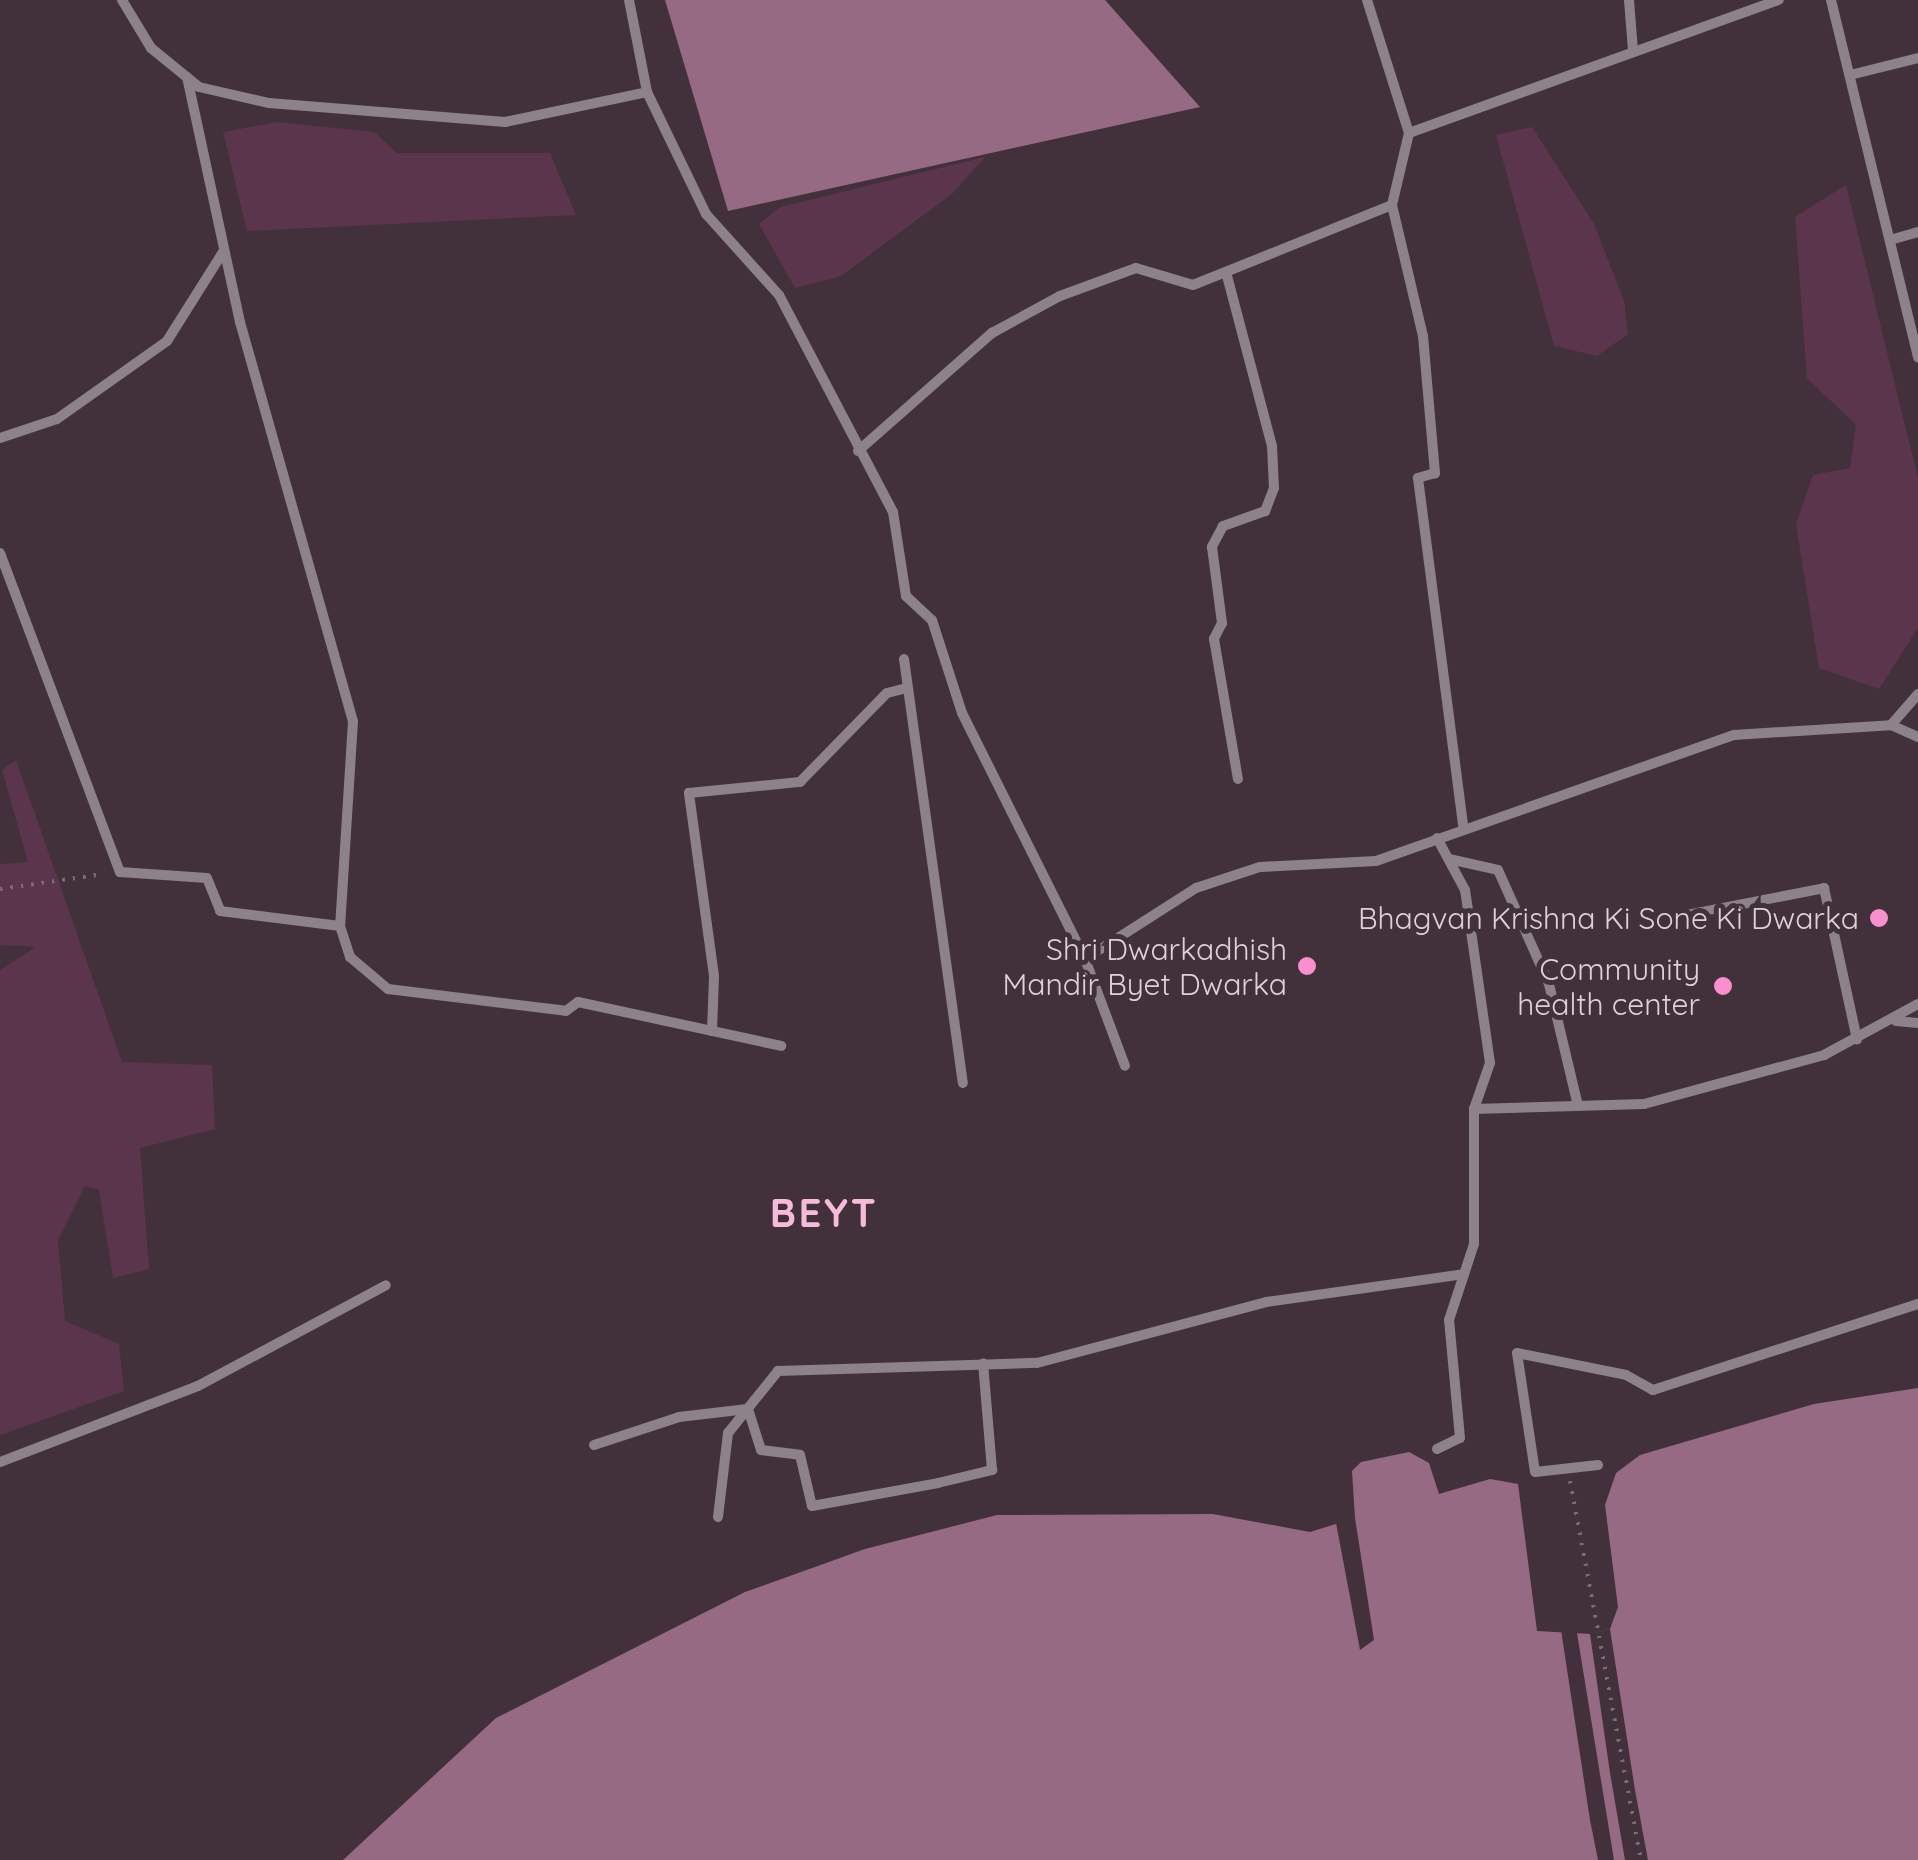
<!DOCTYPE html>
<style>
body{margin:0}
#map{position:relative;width:1918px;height:1860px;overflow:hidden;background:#42313a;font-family:Quicksand,sans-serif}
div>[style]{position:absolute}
.green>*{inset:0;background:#5b354b}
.water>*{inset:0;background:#976a83}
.pier>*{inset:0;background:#42313a}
.path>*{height:4px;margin-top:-2px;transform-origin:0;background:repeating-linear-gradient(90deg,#7a6c73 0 2.5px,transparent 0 10.5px)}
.street>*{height:10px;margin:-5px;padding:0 5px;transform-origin:5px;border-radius:5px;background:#8c8287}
.dots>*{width:28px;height:28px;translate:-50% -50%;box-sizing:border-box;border:5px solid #42313a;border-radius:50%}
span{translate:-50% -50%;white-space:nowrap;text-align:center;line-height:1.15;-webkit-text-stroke:10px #42313a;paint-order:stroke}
.poi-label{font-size:30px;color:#dcd1d6}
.right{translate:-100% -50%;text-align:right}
.district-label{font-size:40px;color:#f6bbdb;font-weight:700;letter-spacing:2.5px}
</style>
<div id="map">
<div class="green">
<i style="clip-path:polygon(278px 122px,374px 132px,397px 153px,550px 153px,576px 215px,247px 231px,223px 132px)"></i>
<i style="clip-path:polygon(1532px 127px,1594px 224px,1624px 301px,1628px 334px,1597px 356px,1554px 346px,1496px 135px)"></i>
<i style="clip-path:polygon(985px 157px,952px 194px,841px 276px,795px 288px,759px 224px,780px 207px)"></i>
<i style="clip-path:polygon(1846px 185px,1918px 478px,1918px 628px,1879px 689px,1819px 668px,1796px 524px,1813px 475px,1850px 468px,1856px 425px,1807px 378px,1795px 217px)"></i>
<i style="clip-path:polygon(16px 760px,122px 1062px,212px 1065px,215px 1129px,140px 1148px,149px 1269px,113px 1278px,99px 1190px,85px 1186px,58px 1240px,65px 1321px,119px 1344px,124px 1391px,0 1435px,0 970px,36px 947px,0 945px,0 864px,28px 862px,2px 770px)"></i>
</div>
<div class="water">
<i style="clip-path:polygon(665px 0,1105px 0,1200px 107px,728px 211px)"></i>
<i style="clip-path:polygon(1918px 1388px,1918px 1860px,343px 1860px,496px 1718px,745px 1592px,865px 1549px,997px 1515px,1213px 1514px,1310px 1532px,1355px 1518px,1352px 1471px,1361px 1462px,1409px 1452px,1429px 1463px,1439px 1494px,1490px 1479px,1518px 1484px,1537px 1631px,1591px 1634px,1610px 1629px,1618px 1607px,1605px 1505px,1616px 1473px,1640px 1455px,1814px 1404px)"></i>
</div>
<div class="pier">
<i style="clip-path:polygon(1355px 1518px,1374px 1640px,1360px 1650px,1336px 1523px)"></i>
<i style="clip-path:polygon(1576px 1627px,1614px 1860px,1598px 1860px,1590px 1820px,1561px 1630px)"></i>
<i style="clip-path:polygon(1610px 1629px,1635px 1790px,1648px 1860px,1625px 1860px,1610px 1773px,1590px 1634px)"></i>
</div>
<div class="path">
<i style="left:0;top:889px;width:105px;rotate:-8.2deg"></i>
<i style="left:1570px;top:1481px;width:386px;rotate:79.4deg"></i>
</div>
<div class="street">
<i style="left:122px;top:0;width:56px;rotate:58.9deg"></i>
<i style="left:151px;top:48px;width:62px;rotate:39.1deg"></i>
<i style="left:199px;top:87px;width:72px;rotate:12.9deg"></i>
<i style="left:269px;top:103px;width:237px;rotate:4.6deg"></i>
<i style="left:505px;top:122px;width:145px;rotate:-11.9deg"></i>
<i style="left:629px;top:0;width:94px;rotate:78.9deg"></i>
<i style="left:647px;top:92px;width:136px;rotate:64.2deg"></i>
<i style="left:706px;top:214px;width:109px;rotate:48deg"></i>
<i style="left:779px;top:295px;width:245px;rotate:62.3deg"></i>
<i style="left:893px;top:512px;width:85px;rotate:81.2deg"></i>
<i style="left:906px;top:596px;width:35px;rotate:43deg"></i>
<i style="left:932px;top:620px;width:98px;rotate:72.1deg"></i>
<i style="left:962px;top:713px;width:275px;rotate:63.4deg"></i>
<i style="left:1085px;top:959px;width:114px;rotate:69.5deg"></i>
<i style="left:1367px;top:0;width:139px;rotate:72.5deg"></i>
<i style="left:1409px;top:133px;width:74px;rotate:103.3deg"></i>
<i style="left:1629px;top:0;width:51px;rotate:85.5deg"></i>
<i style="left:1831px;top:0;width:368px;rotate:76.3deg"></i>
<i style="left:1850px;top:75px;width:70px;rotate:-14deg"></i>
<i style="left:187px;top:77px;width:251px;rotate:77.8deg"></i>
<i style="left:240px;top:322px;width:415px;rotate:74.2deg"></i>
<i style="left:353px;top:721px;width:205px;rotate:93.6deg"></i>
<i style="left:340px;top:926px;width:33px;rotate:72deg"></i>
<i style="left:350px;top:957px;width:50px;rotate:40.1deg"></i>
<i style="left:388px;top:989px;width:179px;rotate:7deg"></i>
<i style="left:566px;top:1011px;width:15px;rotate:-37deg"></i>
<i style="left:578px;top:1002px;width:208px;rotate:12.2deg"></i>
<i style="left:1409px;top:133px;width:393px;rotate:-19.8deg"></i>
<i style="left:1890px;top:240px;width:29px;rotate:-16deg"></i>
<i style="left:1226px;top:272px;width:180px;rotate:75.2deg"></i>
<i style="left:1272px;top:446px;width:42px;rotate:87.3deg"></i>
<i style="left:1274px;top:488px;width:25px;rotate:111deg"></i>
<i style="left:1265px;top:511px;width:45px;rotate:160.3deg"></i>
<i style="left:1223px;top:526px;width:24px;rotate:118deg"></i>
<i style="left:1212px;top:547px;width:77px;rotate:82.5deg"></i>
<i style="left:1222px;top:623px;width:18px;rotate:117deg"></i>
<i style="left:1214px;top:639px;width:142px;rotate:80.3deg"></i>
<i style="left:0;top:438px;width:60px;rotate:-18.4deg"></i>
<i style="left:57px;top:419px;width:135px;rotate:-35.3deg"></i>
<i style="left:167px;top:341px;width:105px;rotate:-57.8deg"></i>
<i style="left:858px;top:451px;width:179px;rotate:-41.4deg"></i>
<i style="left:992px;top:333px;width:77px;rotate:-28.6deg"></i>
<i style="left:1060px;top:296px;width:81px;rotate:-20.2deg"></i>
<i style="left:1136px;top:268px;width:59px;rotate:16.6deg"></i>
<i style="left:1193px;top:285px;width:214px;rotate:-21.9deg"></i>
<i style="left:1392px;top:205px;width:135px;rotate:76.7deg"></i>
<i style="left:1423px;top:336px;width:138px;rotate:85deg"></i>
<i style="left:1435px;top:473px;width:18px;rotate:164deg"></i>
<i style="left:1418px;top:478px;width:351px;rotate:82.6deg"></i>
<i style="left:0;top:553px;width:341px;rotate:69.4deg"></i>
<i style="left:120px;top:872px;width:87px;rotate:3.9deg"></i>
<i style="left:207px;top:878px;width:35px;rotate:68deg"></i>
<i style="left:220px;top:911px;width:121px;rotate:7.1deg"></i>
<i style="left:904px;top:659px;width:428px;rotate:82.1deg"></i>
<i style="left:1891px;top:725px;width:41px;rotate:-48.9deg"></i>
<i style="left:1449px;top:859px;width:50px;rotate:12.7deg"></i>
<i style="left:1498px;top:870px;width:125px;rotate:65.9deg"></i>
<i style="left:1549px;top:984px;width:125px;rotate:76.6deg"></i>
<i style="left:1687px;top:915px;width:140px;rotate:-11.1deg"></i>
<i style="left:1824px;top:888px;width:155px;rotate:77.7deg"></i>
<i style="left:1085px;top:959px;width:132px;rotate:-32.6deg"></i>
<i style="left:1196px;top:888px;width:67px;rotate:-18.2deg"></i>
<i style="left:1260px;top:867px;width:116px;rotate:-3deg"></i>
<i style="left:1376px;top:861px;width:380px;rotate:-19.4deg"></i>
<i style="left:1734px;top:735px;width:157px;rotate:-3.6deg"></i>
<i style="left:1891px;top:725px;width:30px;rotate:24deg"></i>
<i style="left:1896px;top:1021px;width:22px;rotate:5deg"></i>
<i style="left:712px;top:1031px;width:55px;rotate:-87.9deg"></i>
<i style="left:714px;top:976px;width:185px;rotate:-97.8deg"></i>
<i style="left:689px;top:793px;width:112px;rotate:-5.7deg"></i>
<i style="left:800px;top:782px;width:124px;rotate:-45.7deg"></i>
<i style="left:887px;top:693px;width:21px;rotate:-14deg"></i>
<i style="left:1474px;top:1109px;width:170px;rotate:-1.7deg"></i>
<i style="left:1644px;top:1104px;width:187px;rotate:-15.2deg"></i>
<i style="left:1824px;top:1055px;width:107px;rotate:-28.5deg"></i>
<i style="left:594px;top:1445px;width:89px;rotate:-18.2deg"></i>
<i style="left:679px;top:1417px;width:69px;rotate:-6.6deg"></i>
<i style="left:748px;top:1409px;width:43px;rotate:72.4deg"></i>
<i style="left:761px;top:1450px;width:39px;rotate:7deg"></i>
<i style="left:800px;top:1455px;width:52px;rotate:76.8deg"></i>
<i style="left:812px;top:1506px;width:128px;rotate:-10.3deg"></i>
<i style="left:938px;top:1483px;width:56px;rotate:-13.5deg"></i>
<i style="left:992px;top:1470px;width:107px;rotate:-94.8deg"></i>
<i style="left:1437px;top:1449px;width:25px;rotate:-26deg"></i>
<i style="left:1460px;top:1438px;width:119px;rotate:-95.3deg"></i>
<i style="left:1449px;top:1320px;width:80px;rotate:-71.8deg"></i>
<i style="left:1474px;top:1244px;width:135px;rotate:-90deg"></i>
<i style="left:1474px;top:1109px;width:49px;rotate:-70.8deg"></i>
<i style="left:1490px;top:1063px;width:175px;rotate:-98.2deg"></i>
<i style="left:1465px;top:890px;width:59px;rotate:-118.3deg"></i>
<i style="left:0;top:1462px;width:212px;rotate:-21deg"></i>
<i style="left:198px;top:1386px;width:213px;rotate:-28.2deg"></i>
<i style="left:1598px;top:1465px;width:63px;rotate:173.7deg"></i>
<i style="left:1535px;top:1472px;width:120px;rotate:-98.6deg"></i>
<i style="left:1517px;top:1353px;width:111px;rotate:11.4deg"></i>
<i style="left:1626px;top:1375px;width:31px;rotate:29deg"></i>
<i style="left:1653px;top:1390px;width:279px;rotate:-18deg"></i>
<i style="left:718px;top:1517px;width:85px;rotate:-83.2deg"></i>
<i style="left:728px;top:1433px;width:80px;rotate:-51.1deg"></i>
<i style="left:778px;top:1371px;width:259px;rotate:-1.8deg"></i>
<i style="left:1037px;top:1363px;width:237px;rotate:-14.9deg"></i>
<i style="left:1266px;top:1302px;width:200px;rotate:-8deg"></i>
</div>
<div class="dots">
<i style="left:1879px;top:918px;background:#f790cd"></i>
<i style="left:1307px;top:966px;background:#f790cd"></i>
<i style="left:1723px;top:986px;background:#f790cd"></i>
</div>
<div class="poi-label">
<span class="right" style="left:1859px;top:918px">Bhagvan Krishna Ki Sone Ki Dwarka</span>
<span class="right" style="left:1287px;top:966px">Shri Dwarkadhish<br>Mandir Byet Dwarka</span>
<span class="right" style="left:1700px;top:986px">Community<br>health center</span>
</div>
<div class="district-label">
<span style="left:824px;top:1212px">BEYT</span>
</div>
</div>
